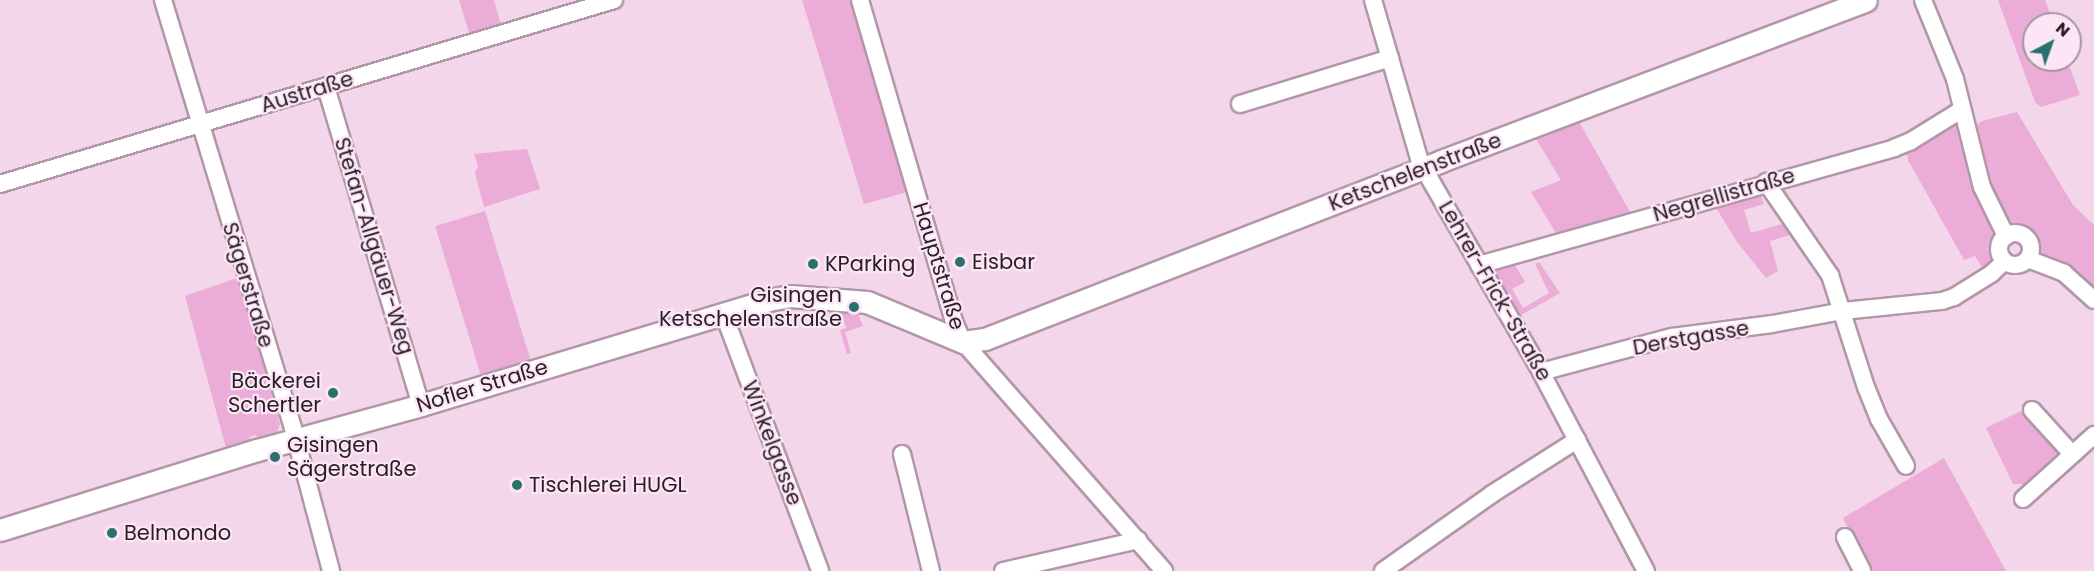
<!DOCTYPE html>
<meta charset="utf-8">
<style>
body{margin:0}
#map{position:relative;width:2094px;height:571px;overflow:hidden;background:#f3d6e9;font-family:Poppins,sans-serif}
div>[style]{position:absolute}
.green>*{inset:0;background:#ebacd7;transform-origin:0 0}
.roads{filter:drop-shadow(2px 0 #b297a9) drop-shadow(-2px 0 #b297a9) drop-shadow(0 2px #b297a9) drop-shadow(0 -2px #b297a9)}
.minor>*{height:16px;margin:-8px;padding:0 8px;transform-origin:8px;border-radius:8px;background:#fff}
.minor>.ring{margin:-8px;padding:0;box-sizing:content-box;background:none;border:16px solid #fff;border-radius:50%}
.major>*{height:21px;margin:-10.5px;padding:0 10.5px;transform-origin:10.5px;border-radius:10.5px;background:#fff}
.dots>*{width:16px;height:16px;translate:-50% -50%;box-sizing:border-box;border:3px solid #fce5f4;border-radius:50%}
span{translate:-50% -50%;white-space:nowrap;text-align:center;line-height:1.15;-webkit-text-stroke:4.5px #fce5f4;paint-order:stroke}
.street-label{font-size:21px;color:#281e25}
.poi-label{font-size:21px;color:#281e25}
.left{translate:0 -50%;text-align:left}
.right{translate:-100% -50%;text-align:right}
.north{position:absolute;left:2022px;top:12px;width:60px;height:60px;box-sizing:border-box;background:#fce5f4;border:2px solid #a795a1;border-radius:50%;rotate:41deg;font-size:16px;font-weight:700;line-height:24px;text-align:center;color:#281e25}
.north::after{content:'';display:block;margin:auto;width:21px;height:27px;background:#28716c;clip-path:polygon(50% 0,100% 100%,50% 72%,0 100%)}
</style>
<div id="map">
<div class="green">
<i style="clip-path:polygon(459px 0,494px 0,502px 28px,471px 39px)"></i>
<i style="clip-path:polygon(802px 0,853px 0,909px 186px,904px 193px,864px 204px)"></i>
<i style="clip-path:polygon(1998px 0,2045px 0,2054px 24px,2034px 24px,2034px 60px,2067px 60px,2080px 95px,2041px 107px,2035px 102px)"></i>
<i style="clip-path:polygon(2017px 112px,2073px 205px,2094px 225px,2094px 296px,2035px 257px,2034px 240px,2021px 228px,2008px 227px,1987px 188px,1975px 134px,1977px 125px,1982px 121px)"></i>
<i style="clip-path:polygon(1578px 120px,1633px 217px,1559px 238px,1531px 192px,1561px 180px,1535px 137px)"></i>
<i style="clip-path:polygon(1952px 121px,1958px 122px,2000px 234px,1995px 250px,1998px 258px,1986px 269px,1981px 266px,1975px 256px,1964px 260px,1908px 160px,1907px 154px,1911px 149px)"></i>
<i style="clip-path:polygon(527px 149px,540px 189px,484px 207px,475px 173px,478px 166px,474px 154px)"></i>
<i style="clip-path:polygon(1760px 193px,1764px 204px,1744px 210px,1751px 233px,1782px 224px,1790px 235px,1770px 241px,1778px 271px,1766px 278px,1737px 242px,1713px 203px)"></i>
<i style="left:485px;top:211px;width:155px;height:52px;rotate:73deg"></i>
<i style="clip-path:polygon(1539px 262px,1560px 293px,1518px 317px,1491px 268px,1514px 263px,1525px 282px,1512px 289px,1523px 308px,1549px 293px,1535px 264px)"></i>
<i style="clip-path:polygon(240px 277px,280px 424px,277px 432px,258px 438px,256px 435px,249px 437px,250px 440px,226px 448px,185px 296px)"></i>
<i style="clip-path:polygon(840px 310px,851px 313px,851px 310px,856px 310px,863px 326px,845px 332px,851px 353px,847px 354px,840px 330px,846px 328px)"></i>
<i style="clip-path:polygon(2023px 410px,2062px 452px,2031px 484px,2013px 484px,1986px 428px)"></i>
<i style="clip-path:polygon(1944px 458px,2006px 571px,1868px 571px,1843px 518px)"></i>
</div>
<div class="roads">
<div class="minor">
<i style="left:163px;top:0;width:447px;rotate:73.1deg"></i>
<i style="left:293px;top:428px;width:148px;rotate:75.1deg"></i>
<i style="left:860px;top:0;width:332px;rotate:73.7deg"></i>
<i style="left:953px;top:319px;width:25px;rotate:67deg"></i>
<i style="left:963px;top:342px;width:305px;rotate:48.7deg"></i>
<i style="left:1373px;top:0;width:169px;rotate:73.8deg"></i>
<i style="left:1420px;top:162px;width:242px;rotate:60deg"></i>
<i style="left:1541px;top:372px;width:225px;rotate:62.2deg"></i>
<i style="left:1923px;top:0;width:85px;rotate:67.9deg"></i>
<i style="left:1955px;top:79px;width:111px;rotate:76deg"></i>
<i style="left:1982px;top:187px;width:55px;rotate:63.9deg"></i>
<i style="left:326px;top:87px;width:332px;rotate:73.4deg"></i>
<i style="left:1240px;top:104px;width:157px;rotate:-17deg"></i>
<i style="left:1766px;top:182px;width:113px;rotate:55.5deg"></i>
<i style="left:1830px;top:275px;width:118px;rotate:72.2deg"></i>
<i style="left:1866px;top:387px;width:35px;rotate:68deg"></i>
<i style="left:1879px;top:419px;width:54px;rotate:60.1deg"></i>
<i style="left:0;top:184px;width:641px;rotate:-16.68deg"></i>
<i class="ring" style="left:1999px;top:233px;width:16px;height:16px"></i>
<i style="left:2028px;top:259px;width:39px;rotate:21deg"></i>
<i style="left:2064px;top:273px;width:40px;rotate:42deg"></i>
<i style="left:1479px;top:265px;width:431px;rotate:-15.7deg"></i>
<i style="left:1894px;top:148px;width:18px;rotate:-22deg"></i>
<i style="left:1911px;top:141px;width:59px;rotate:-31.8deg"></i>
<i style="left:724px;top:315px;width:273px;rotate:69.4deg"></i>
<i style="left:1541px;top:372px;width:136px;rotate:-15deg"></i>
<i style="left:1672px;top:337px;width:101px;rotate:-7.4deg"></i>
<i style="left:1772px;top:324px;width:72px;rotate:-10.4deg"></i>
<i style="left:1843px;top:311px;width:100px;rotate:-5.8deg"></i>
<i style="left:1942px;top:301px;width:13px;rotate:-18deg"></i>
<i style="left:1954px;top:297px;width:44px;rotate:-31.9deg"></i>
<i style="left:1991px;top:274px;width:18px;rotate:-43deg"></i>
<i style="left:2032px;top:410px;width:59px;rotate:47.7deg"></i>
<i style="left:902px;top:454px;width:121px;rotate:76.1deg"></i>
<i style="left:2023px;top:499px;width:96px;rotate:-42deg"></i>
<i style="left:1845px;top:537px;width:38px;rotate:63deg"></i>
<i style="left:1003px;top:571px;width:139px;rotate:-12.9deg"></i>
<i style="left:1383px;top:571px;width:133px;rotate:-35.2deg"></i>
<i style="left:1492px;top:494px;width:101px;rotate:-32.4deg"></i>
</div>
<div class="major">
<i style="left:0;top:530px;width:269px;rotate:-17.3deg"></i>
<i style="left:257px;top:450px;width:170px;rotate:-15.3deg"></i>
<i style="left:421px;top:405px;width:363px;rotate:-16.8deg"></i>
<i style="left:768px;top:300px;width:22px;rotate:-10deg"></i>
<i style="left:790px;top:296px;width:77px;rotate:4.5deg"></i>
<i style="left:867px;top:302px;width:104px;rotate:22.6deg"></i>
<i style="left:963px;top:342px;width:22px;rotate:-8deg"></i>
<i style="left:985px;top:339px;width:490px;rotate:-21.3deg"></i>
<i style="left:1441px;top:161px;width:454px;rotate:-20.7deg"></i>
</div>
</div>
<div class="dots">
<i style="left:960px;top:262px;background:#28716c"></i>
<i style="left:813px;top:264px;background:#28716c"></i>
<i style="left:854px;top:307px;background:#28716c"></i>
<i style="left:333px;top:393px;background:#28716c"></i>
<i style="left:275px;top:457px;background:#28716c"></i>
<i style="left:517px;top:485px;background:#28716c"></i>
<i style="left:112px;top:533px;background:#28716c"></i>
</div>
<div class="street-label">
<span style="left:307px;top:92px;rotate:-17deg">Austraße</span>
<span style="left:1415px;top:172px;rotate:-21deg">Ketschelenstraße</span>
<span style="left:1724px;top:195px;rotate:-16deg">Negrellistraße</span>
<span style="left:374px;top:246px;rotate:73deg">Stefan-Allgäuer-Weg</span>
<span style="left:939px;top:266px;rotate:73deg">Hauptstraße</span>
<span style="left:248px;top:285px;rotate:73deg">Sägerstraße</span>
<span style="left:1495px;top:291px;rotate:60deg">Lehrer-Frick-Straße</span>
<span style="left:1691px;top:338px;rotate:-10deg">Derstgasse</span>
<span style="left:482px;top:386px;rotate:-17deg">Nofler Straße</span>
<span style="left:772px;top:443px;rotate:69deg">Winkelgasse</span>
</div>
<div class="poi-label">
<span class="left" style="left:972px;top:262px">Eisbar</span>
<span class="left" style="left:825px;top:264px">KParking</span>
<span class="right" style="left:842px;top:307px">Gisingen<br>Ketschelenstraße</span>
<span class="right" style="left:321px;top:393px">Bäckerei<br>Schertler</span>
<span class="left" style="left:287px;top:457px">Gisingen<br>Sägerstraße</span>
<span class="left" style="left:529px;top:485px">Tischlerei HUGL</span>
<span class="left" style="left:124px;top:533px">Belmondo</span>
</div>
<div class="north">N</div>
</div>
